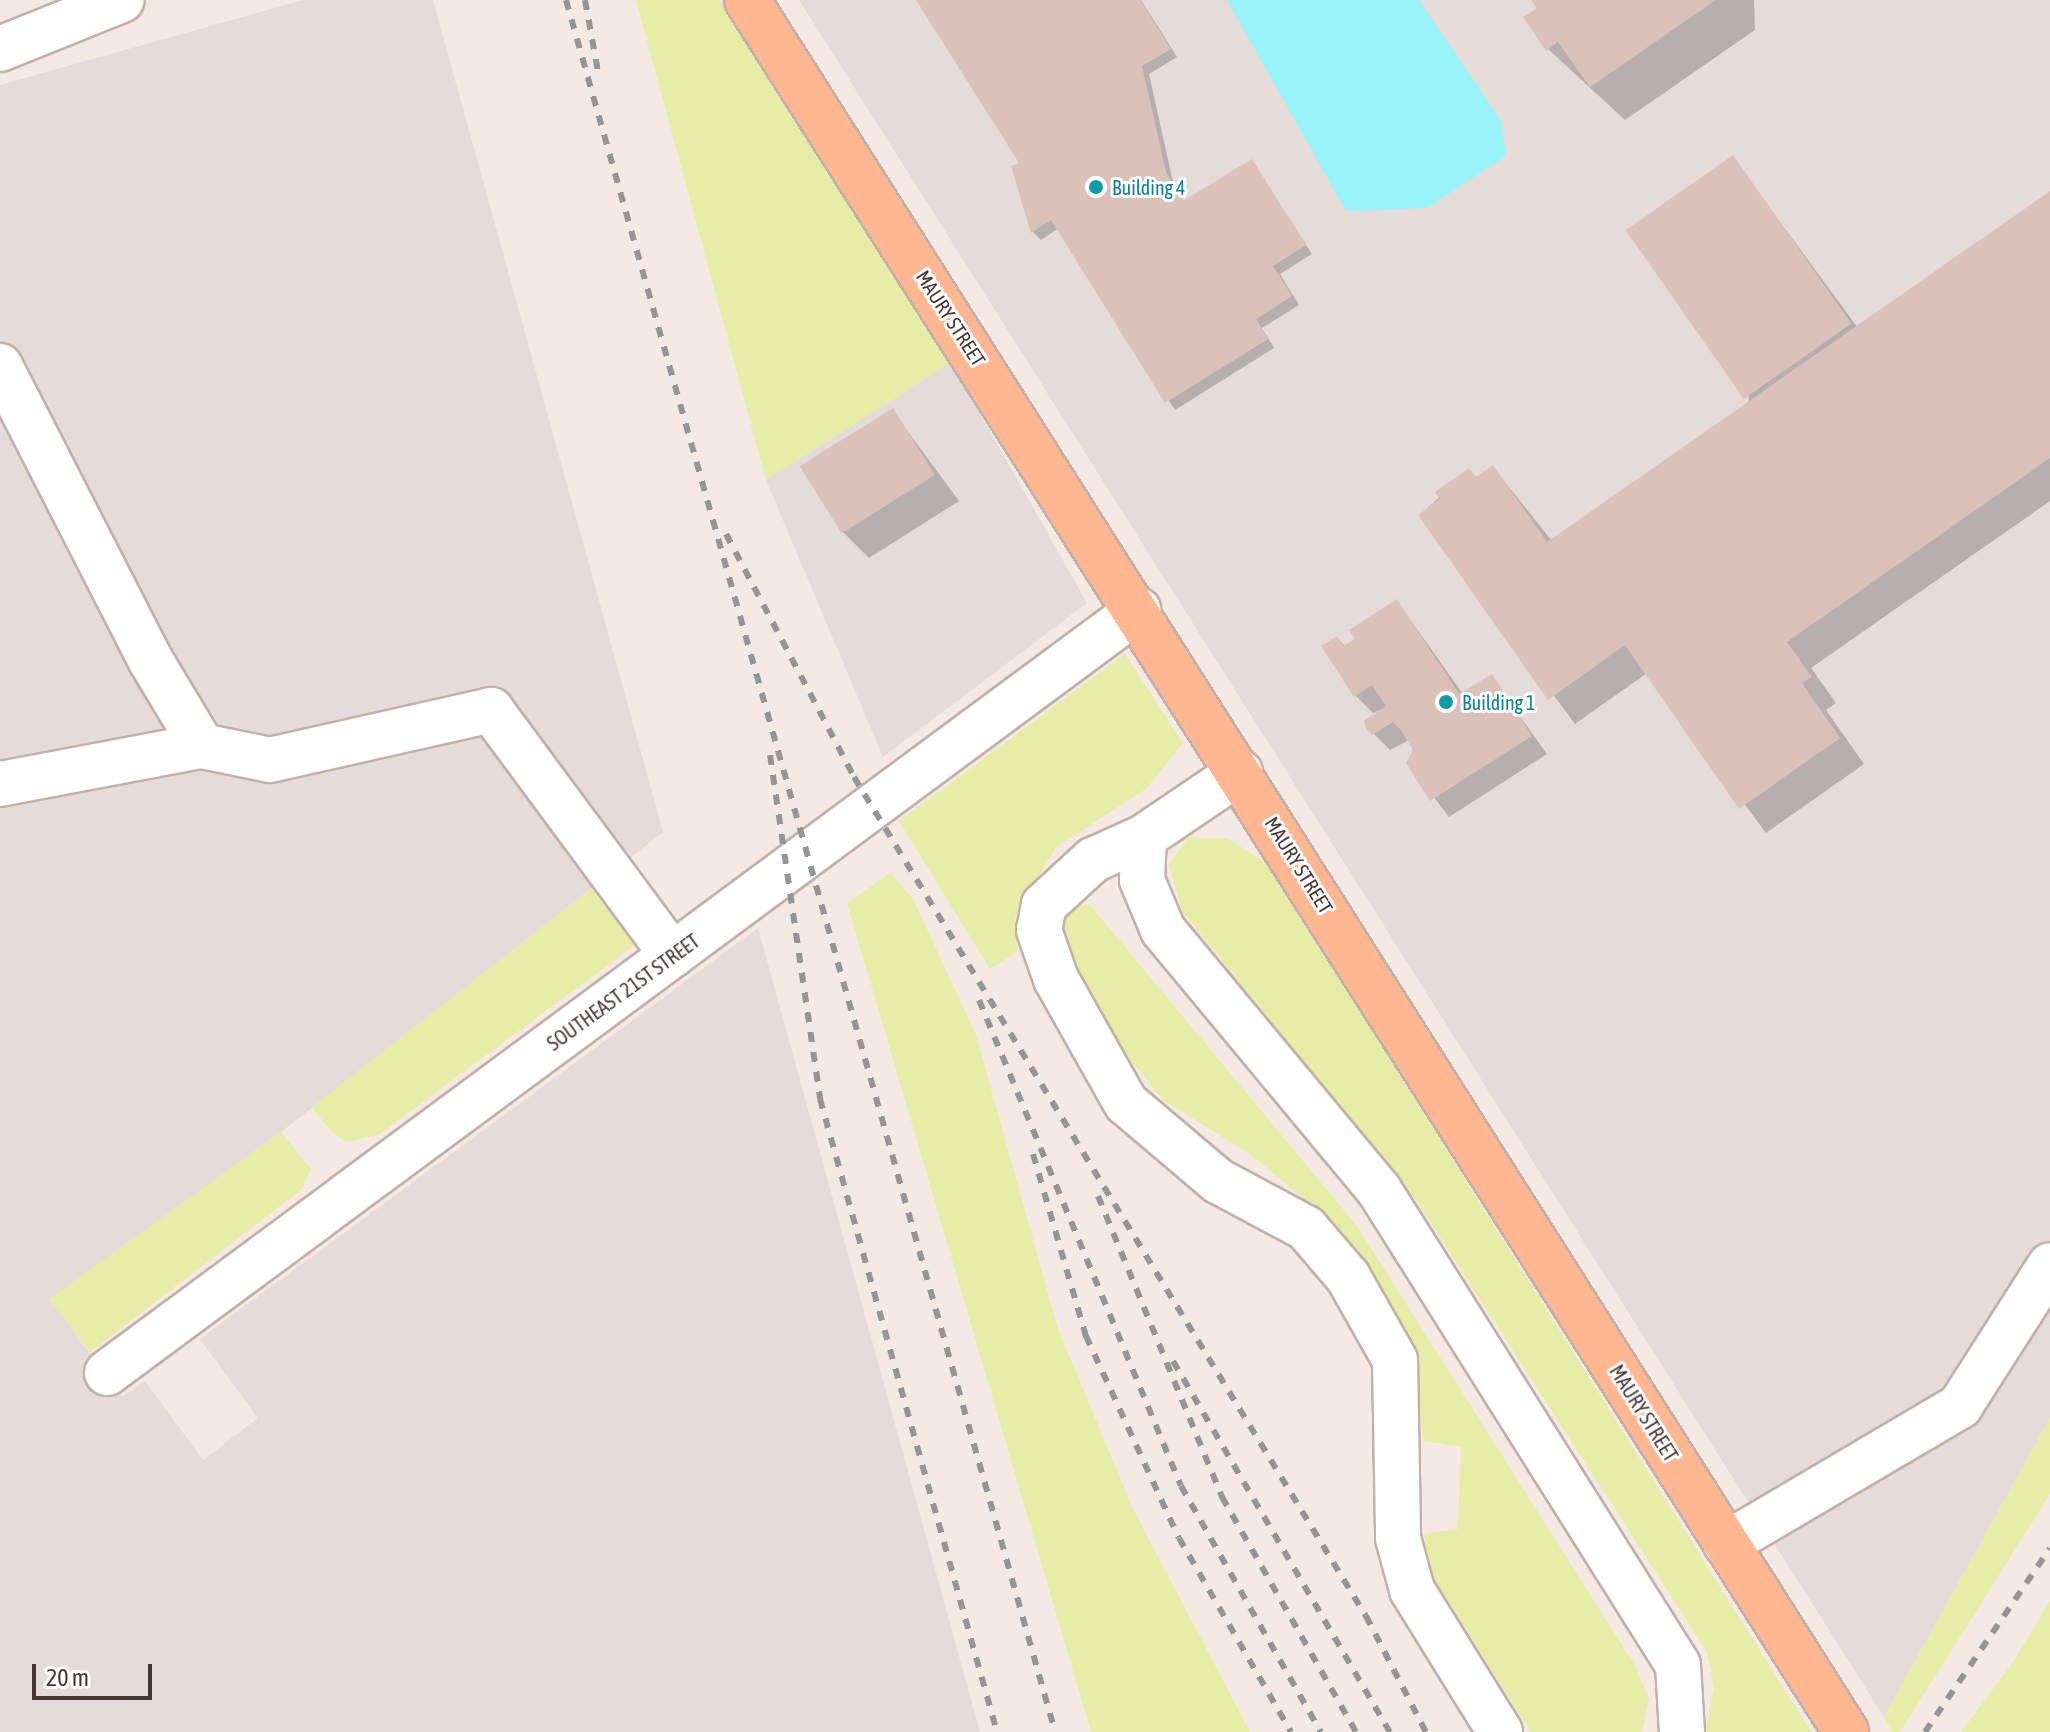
<!DOCTYPE html>
<style>
body{margin:0}
#map{position:relative;width:2050px;height:1732px;overflow:hidden;background:#f4e9e3;font-family:"Asap Condensed",sans-serif}
div>[style]{position:absolute}
.industrial>*{inset:0;background:#e5dbd9}
.green>*{inset:0;background:#e7eda7}
.water>*{inset:0;background:#98f4f8}
.shadow>*{inset:0;background:#0003}
.building>*{inset:0;background:#dac2bb;transform-origin:0 0}
.roads{filter:drop-shadow(2px 0 #c3b0a8) drop-shadow(-2px 0 #c3b0a8) drop-shadow(0 2px #c3b0a8) drop-shadow(0 -2px #c3b0a8)}
.minor>*{height:44px;margin:-22px;padding:0 22px;transform-origin:22px;border-radius:22px;background:#fff}
.major>*{height:44px;margin:-22px;padding:0 22px;transform-origin:22px;border-radius:22px;background:#ffb791}
.rail>*{height:6px;margin-top:-3px;transform-origin:0;background:repeating-linear-gradient(90deg,#959595 0 10px,transparent 0 20px)}
.dots>*{width:22px;height:22px;translate:-50% -50%;box-sizing:border-box;border:4px solid #fff;border-radius:50%}
span{translate:-50% -50%;white-space:nowrap;text-align:center;line-height:1.15;-webkit-text-stroke:6px #fff;paint-order:stroke}
.culture-label{font-size:20px;color:#0d838f}
.left{translate:0 -50%;text-align:left}
.street-label{font-size:20px;color:#463733}
.scale{position:absolute;left:32px;top:1664px;width:120px;height:36px;box-sizing:border-box;border:4px solid #463733;border-top:0;padding-left:10px;font-size:24px;line-height:28px;white-space:nowrap;color:#463733;-webkit-text-stroke:6px #fff;paint-order:stroke}
</style>
<div id="map">
<div class="industrial">
<i style="clip-path:polygon(303px 0,433px 0,663px 832px,281px 1132px,50px 1299px,122px 1397px,145px 1381px,203px 1460px,258px 1418px,200px 1339px,758px 928px,980px 1732px,0 1732px,0 85px)"></i>
<i style="clip-path:polygon(799px 0,2050px 0,2050px 1418px,1884px 1717px)"></i>
<i style="clip-path:polygon(951px 362px,1087px 603px,883px 757px,766px 480px)"></i>
</div>
<div class="green">
<i style="clip-path:polygon(636px 0,719px 0,951px 362px,766px 480px)"></i>
<i style="clip-path:polygon(1125px 654px,1183px 743px,1146px 789px,1056px 847px,1015px 917px,1017px 952px,990px 969px,899px 821px)"></i>
<i style="clip-path:polygon(1188px 837px,1228px 839px,1267px 863px,1811px 1732px,1705px 1732px,1714px 1688px,1707px 1652px,1416px 1200px,1182px 911px,1169px 865px)"></i>
<i style="clip-path:polygon(890px 873px,913px 899px,976px 1035px,1058px 1329px,1133px 1509px,1250px 1732px,1091px 1732px,847px 903px)"></i>
<i style="clip-path:polygon(591px 889px,635px 945px,378px 1135px,345px 1142px,329px 1129px,312px 1107px)"></i>
<i style="clip-path:polygon(1089px 904px,1357px 1226px,1634px 1664px,1649px 1699px,1642px 1732px,1531px 1732px,1429px 1571px,1424px 1534px,1458px 1529px,1461px 1447px,1424px 1441px,1414px 1383px,1377px 1290px,1334px 1224px,1250px 1154px,1163px 1100px,1103px 1027px,1060px 933px,1069px 910px)"></i>
<i style="clip-path:polygon(281px 1132px,311px 1169px,301px 1190px,90px 1352px,49px 1299px)"></i>
<i style="clip-path:polygon(2050px 1418px,2050px 1494px,1900px 1732px,1892px 1732px,1884px 1717px)"></i>
<i style="clip-path:polygon(2050px 1601px,2050px 1732px,1961px 1732px,2011px 1665px)"></i>
</div>
<div class="water">
<i style="clip-path:polygon(1227px 0,1419px 0,1501px 121px,1506px 156px,1427px 208px,1346px 211px)"></i>
</div>
<div class="shadow">
<i style="clip-path:polygon(919px 0,1141px 0,1177px 57px,1149px 74px,1173px 182px,1185px 203px,1252px 161px,1312px 254px,1280px 274px,1299px 305px,1262px 328px,1274px 348px,1175px 410px,1059px 228px,1041px 240px,1033px 232px,1014px 167px,1022px 165px)"></i>
<i style="clip-path:polygon(1534px 0,1754px 0,1755px 30px,1625px 120px,1548px 49px)"></i>
<i style="clip-path:polygon(1733px 158px,1858px 328px,2050px 194px,2050px 501px,1811px 668px,1836px 703px,1826px 710px,1864px 764px,1766px 833px,1647px 673px,1575px 724px,1420px 515px,1469px 470px,1477px 479px,1493px 467px,1552px 541px,1749px 404px)"></i>
<i style="clip-path:polygon(892px 410px,959px 501px,869px 558px,843px 532px)"></i>
<i style="clip-path:polygon(1397px 601px,1463px 694px,1491px 676px,1547px 754px,1449px 817px,1408px 763px,1416px 750px,1409px 740px,1390px 750px,1368px 728px,1388px 707px,1373px 713px,1356px 696px,1337px 638px,1346px 647px)"></i>
</div>
<div class="building">
<i style="clip-path:polygon(916px 0,1140px 0,1171px 49px,1142px 66px,1166px 172px,1183px 201px,1252px 159px,1306px 245px,1273px 266px,1292px 296px,1256px 319px,1268px 339px,1165px 403px,1051px 220px,1031px 233px,1011px 166px,1019px 163px)"></i>
<i style="clip-path:polygon(1531px 0,1716px 0,1590px 87px,1558px 42px,1546px 51px,1523px 17px,1537px 8px)"></i>
<i style="left:1733px;top:155px;width:206px;height:131px;rotate:55deg"></i>
<i style="clip-path:polygon(2050px 191px,2050px 458px,1787px 642px,1812px 677px,1802px 683px,1840px 738px,1739px 809px,1625px 645px,1548px 700px,1418px 515px,1440px 499px,1435px 492px,1469px 468px,1476px 477px,1493px 465px,1547px 542px)"></i>
<i style="left:893px;top:408px;width:79px;height:110px;rotate:58deg"></i>
<i style="clip-path:polygon(1397px 599px,1459px 694px,1492px 674px,1532px 736px,1430px 801px,1406px 763px,1413px 750px,1401px 730px,1393px 722px,1372px 735px,1366px 729px,1364px 721px,1386px 706px,1372px 685px,1354px 697px,1321px 646px,1337px 636px,1344px 646px,1355px 639px,1349px 630px)"></i>
</div>
<div class="roads">
<div class="minor">
<i style="left:0;top:49px;width:131px;rotate:-21.9deg"></i>
<i style="left:0;top:366px;width:331px;rotate:62.9deg"></i>
<i style="left:151px;top:661px;width:99px;rotate:59deg"></i>
<i style="left:1240px;top:772px;width:116px;rotate:145.9deg"></i>
<i style="left:1144px;top:837px;width:56px;rotate:155.7deg"></i>
<i style="left:1093px;top:860px;width:67px;rotate:137.4deg"></i>
<i style="left:1044px;top:905px;width:25px;rotate:101deg"></i>
<i style="left:1039px;top:930px;width:52px;rotate:70.9deg"></i>
<i style="left:1056px;top:979px;width:142px;rotate:60.6deg"></i>
<i style="left:1126px;top:1103px;width:121px;rotate:40.3deg"></i>
<i style="left:1218px;top:1181px;width:100px;rotate:28.1deg"></i>
<i style="left:1306px;top:1228px;width:65px;rotate:49.4deg"></i>
<i style="left:1348px;top:1277px;width:95px;rotate:60.5deg"></i>
<i style="left:1395px;top:1360px;width:178px;rotate:89deg"></i>
<i style="left:1398px;top:1538px;width:54px;rotate:74.9deg"></i>
<i style="left:1412px;top:1590px;width:167px;rotate:58.2deg"></i>
<i style="left:0;top:784px;width:206px;rotate:-10.7deg"></i>
<i style="left:202px;top:746px;width:69px;rotate:11.6deg"></i>
<i style="left:270px;top:760px;width:227px;rotate:-12.7deg"></i>
<i style="left:491px;top:710px;width:305px;rotate:53.5deg"></i>
<i style="left:1144px;top:837px;width:43px;rotate:92.7deg"></i>
<i style="left:1142px;top:880px;width:54px;rotate:67.2deg"></i>
<i style="left:1163px;top:930px;width:338px;rotate:50.3deg"></i>
<i style="left:1379px;top:1190px;width:561px;rotate:57.81deg"></i>
<i style="left:1678px;top:1665px;width:67px;rotate:86.6deg"></i>
<i style="left:107px;top:1373px;width:1283px;rotate:-36.5deg"></i>
<i style="left:1726px;top:1544px;width:272px;rotate:-30.5deg"></i>
<i style="left:1960px;top:1406px;width:167px;rotate:-57.4deg"></i>
</div>
<div class="major">
<i style="left:747px;top:0;width:2051px;rotate:57.6deg"></i>
</div>
</div>
<div class="rail">
<i style="left:566px;top:0;width:1800px;rotate:74.23deg"></i>
<i style="left:585px;top:0;width:78px;rotate:79.7deg"></i>
<i style="left:726px;top:534px;width:275px;rotate:62.2deg"></i>
<i style="left:854px;top:777px;width:983px;rotate:58.61deg"></i>
<i style="left:1366px;top:1616px;width:131px;rotate:62.7deg"></i>
<i style="left:770px;top:755px;width:348px;rotate:81.7deg"></i>
<i style="left:820px;top:1099px;width:657px;rotate:74.38deg"></i>
<i style="left:979px;top:1000px;width:526px;rotate:67.43deg"></i>
<i style="left:1181px;top:1486px;width:283px;rotate:60.4deg"></i>
<i style="left:1033px;top:1154px;width:190px;rotate:73.8deg"></i>
<i style="left:1086px;top:1336px;width:222px;rotate:65.3deg"></i>
<i style="left:1179px;top:1538px;width:224px;rotate:60deg"></i>
<i style="left:1098px;top:1196px;width:326px;rotate:67.6deg"></i>
<i style="left:1222px;top:1497px;width:271px;rotate:60.3deg"></i>
<i style="left:1173px;top:1361px;width:430px;rotate:59.7deg"></i>
<i style="left:1925px;top:1732px;width:222px;rotate:-55.8deg"></i>
</div>
<div class="dots">
<i style="left:1096px;top:187px;background:#0f9aa8"></i>
<i style="left:1446px;top:702px;background:#0f9aa8"></i>
</div>
<div class="culture-label">
<span class="left" style="left:1112px;top:187px">Building 4</span>
<span class="left" style="left:1462px;top:702px">Building 1</span>
</div>
<div class="street-label">
<span style="left:951px;top:318px;rotate:57deg">MAURY STREET</span>
<span style="left:1299px;top:865px;rotate:58deg">MAURY STREET</span>
<span style="left:623px;top:992px;rotate:-36deg">SOUTHEAST 21ST STREET</span>
<span style="left:1644px;top:1413px;rotate:58deg">MAURY STREET</span>
</div>
<div class="scale">20 m</div>
</div>
